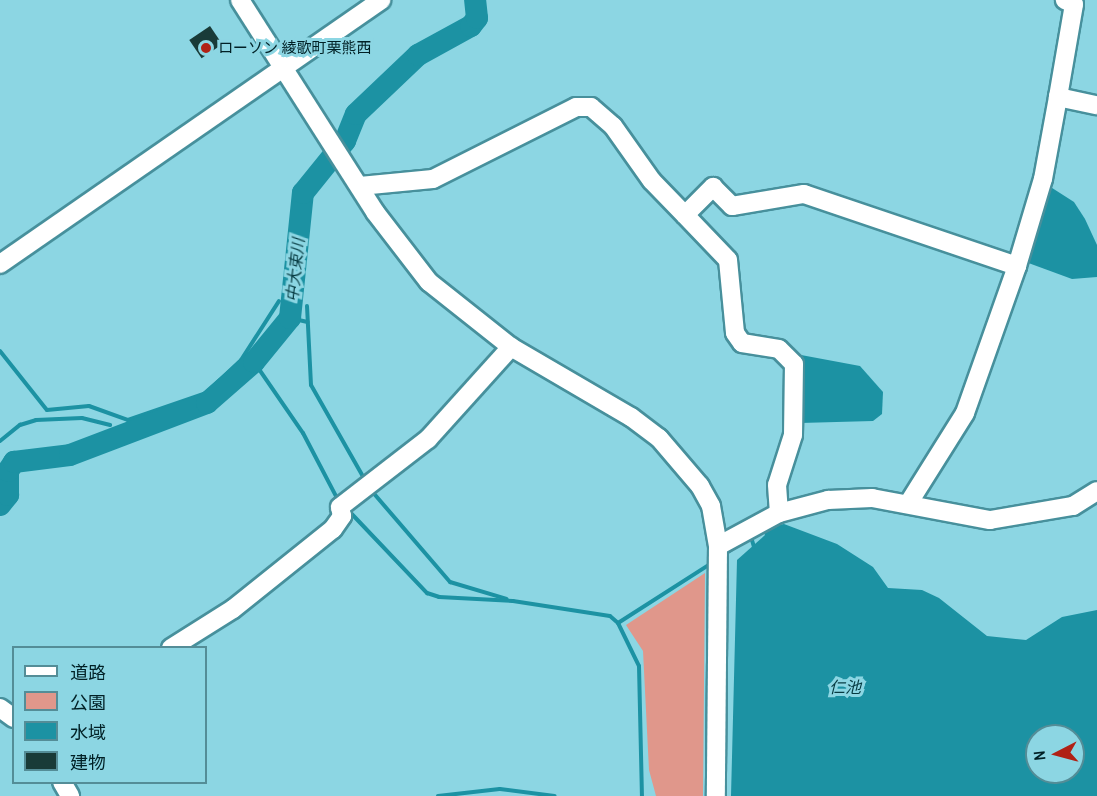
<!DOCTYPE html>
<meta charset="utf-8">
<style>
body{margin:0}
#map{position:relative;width:1097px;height:796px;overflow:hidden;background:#8cd6e3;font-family:"Archivo Narrow","Noto Sans JP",sans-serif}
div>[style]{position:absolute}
.green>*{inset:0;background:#e0978b}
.water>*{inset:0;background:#1c92a3}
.stream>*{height:4px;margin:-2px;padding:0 2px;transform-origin:2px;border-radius:2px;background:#1c92a3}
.river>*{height:22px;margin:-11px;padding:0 11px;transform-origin:11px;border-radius:11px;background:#1c92a3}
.building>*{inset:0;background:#193b38;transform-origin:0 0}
.roads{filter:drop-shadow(2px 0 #47909c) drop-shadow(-2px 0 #47909c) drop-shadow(0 2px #47909c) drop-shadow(0 -2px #47909c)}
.minor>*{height:18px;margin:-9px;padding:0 9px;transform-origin:9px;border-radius:9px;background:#fff}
.dots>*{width:16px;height:16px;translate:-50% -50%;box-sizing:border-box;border:3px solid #8cd6e3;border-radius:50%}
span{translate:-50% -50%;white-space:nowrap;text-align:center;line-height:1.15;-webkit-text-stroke:6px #8cd6e3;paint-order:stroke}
.poi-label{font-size:15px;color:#012025}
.left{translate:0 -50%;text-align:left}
.water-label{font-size:16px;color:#063a41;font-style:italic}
.legend{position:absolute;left:12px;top:646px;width:195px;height:138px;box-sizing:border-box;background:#8cd6e3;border:2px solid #548d97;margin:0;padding:8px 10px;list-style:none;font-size:18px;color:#012025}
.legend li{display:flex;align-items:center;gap:12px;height:30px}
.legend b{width:30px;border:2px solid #548d97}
.north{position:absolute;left:1025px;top:724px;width:60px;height:60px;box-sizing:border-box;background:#8cd6e3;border:2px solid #548d97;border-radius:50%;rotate:264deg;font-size:16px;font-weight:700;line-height:24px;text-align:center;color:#012025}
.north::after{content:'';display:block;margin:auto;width:21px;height:27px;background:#b02115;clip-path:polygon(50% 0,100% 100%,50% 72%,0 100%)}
</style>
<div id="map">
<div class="green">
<i style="clip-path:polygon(705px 573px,703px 796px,656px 796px,649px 770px,643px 651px,626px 625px)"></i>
</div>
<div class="water">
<i style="clip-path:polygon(1049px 186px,1074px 202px,1085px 219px,1097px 245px,1097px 277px,1072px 279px,1023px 261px)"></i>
<i style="clip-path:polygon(801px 355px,860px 366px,883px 392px,882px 414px,873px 421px,800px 423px)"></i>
<i style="clip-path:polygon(evenodd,784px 524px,837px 544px,873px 567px,888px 588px,922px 590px,939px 598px,987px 636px,1026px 640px,1062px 617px,1097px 610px,1097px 796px,731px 796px,737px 560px,765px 535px,761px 528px,784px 524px,1037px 736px,1073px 736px,1073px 772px,1037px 772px,1037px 736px)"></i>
</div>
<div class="stream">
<i style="left:307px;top:306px;width:79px;rotate:87.1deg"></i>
<i style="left:311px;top:385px;width:109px;rotate:60.4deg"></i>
<i style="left:290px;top:318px;width:18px;rotate:13deg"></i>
<i style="left:0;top:351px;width:75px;rotate:51.5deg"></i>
<i style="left:47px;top:410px;width:42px;rotate:-5.4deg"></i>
<i style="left:89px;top:406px;width:41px;rotate:19.7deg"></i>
<i style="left:128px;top:420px;width:83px;rotate:-19.1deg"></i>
<i style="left:206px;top:393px;width:48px;rotate:-43.3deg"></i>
<i style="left:241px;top:360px;width:70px;rotate:-57.2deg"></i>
<i style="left:254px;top:362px;width:86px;rotate:55.4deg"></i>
<i style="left:303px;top:433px;width:76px;rotate:62.4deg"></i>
<i style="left:0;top:441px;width:26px;rotate:-39deg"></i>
<i style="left:20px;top:425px;width:17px;rotate:-17deg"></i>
<i style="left:36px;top:420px;width:46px;rotate:-2.5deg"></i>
<i style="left:82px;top:418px;width:29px;rotate:14deg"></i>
<i style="left:370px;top:489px;width:123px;rotate:49.3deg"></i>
<i style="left:450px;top:582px;width:59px;rotate:16.6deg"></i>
<i style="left:348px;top:510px;width:115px;rotate:46.4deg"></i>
<i style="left:427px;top:593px;width:13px;rotate:18deg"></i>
<i style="left:439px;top:597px;width:74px;rotate:3.1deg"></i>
<i style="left:513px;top:601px;width:98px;rotate:8.8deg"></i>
<i style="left:610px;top:616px;width:11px;rotate:41deg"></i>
<i style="left:618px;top:623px;width:112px;rotate:-32.6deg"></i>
<i style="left:723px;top:555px;width:33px;rotate:-33deg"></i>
<i style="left:751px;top:537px;width:10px;rotate:73deg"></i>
<i style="left:618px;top:623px;width:48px;rotate:64deg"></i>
<i style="left:639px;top:666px;width:130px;rotate:88.7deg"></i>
<i style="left:438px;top:796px;width:62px;rotate:-6.4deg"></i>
<i style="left:500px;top:789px;width:55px;rotate:7.3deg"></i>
</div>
<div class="river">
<i style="left:0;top:505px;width:13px;rotate:-51deg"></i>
<i style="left:8px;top:495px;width:24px;rotate:-90deg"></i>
<i style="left:8px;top:471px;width:11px;rotate:-56deg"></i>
<i style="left:14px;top:462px;width:56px;rotate:-7.1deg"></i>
<i style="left:70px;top:455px;width:147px;rotate:-20.8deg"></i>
<i style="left:207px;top:403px;width:62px;rotate:-41.1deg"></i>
<i style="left:254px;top:362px;width:57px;rotate:-50.7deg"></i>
<i style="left:290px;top:318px;width:126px;rotate:-84.1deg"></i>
<i style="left:303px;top:193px;width:67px;rotate:-51.1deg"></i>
<i style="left:345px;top:141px;width:29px;rotate:-68deg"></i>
<i style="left:356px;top:114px;width:86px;rotate:-43.6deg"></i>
<i style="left:418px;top:55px;width:60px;rotate:-28.7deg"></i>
<i style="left:471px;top:26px;width:10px;rotate:-53deg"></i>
<i style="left:477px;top:18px;width:18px;rotate:-96deg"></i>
</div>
<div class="building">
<i style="left:210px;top:26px;width:22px;height:25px;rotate:56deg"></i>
</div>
<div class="roads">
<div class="minor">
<i style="left:240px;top:0;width:251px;rotate:57.5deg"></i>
<i style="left:375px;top:212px;width:88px;rotate:52.4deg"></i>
<i style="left:429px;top:282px;width:105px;rotate:38.4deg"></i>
<i style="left:511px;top:347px;width:139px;rotate:30.3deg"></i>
<i style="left:631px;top:417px;width:35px;rotate:37deg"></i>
<i style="left:659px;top:438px;width:63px;rotate:49.5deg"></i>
<i style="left:700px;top:486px;width:23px;rotate:61deg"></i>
<i style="left:711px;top:506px;width:41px;rotate:80.1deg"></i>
<i style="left:718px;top:546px;width:250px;rotate:90.5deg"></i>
<i style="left:1058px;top:97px;width:40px;rotate:12deg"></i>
<i style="left:360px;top:186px;width:73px;rotate:-5.5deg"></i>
<i style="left:433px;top:179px;width:160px;rotate:-26.7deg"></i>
<i style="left:576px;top:107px;width:15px"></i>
<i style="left:591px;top:107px;width:29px;rotate:41deg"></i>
<i style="left:613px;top:126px;width:67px;rotate:54.7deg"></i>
<i style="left:652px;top:181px;width:47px;rotate:45.9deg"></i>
<i style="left:685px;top:215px;width:40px;rotate:-45deg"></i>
<i style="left:713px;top:187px;width:27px;rotate:45deg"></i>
<i style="left:732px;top:206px;width:73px;rotate:-9.5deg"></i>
<i style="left:804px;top:194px;width:225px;rotate:18.7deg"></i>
<i style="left:685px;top:215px;width:62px;rotate:46.3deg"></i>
<i style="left:728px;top:260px;width:73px;rotate:84.5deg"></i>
<i style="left:735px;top:333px;width:12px;rotate:55deg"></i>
<i style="left:742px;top:343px;width:37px;rotate:9deg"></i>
<i style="left:779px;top:349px;width:21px;rotate:45deg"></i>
<i style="left:794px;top:364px;width:71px;rotate:90.8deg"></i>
<i style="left:793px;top:435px;width:52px;rotate:107.7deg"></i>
<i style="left:777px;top:485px;width:28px;rotate:86deg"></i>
<i style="left:0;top:264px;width:464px;rotate:-34.7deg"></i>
<i style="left:908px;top:504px;width:107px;rotate:-57.9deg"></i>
<i style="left:965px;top:413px;width:156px;rotate:-70.5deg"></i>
<i style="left:1017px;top:266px;width:91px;rotate:-73.4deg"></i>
<i style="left:1043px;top:179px;width:83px;rotate:-79.6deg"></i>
<i style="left:1058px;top:97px;width:94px;rotate:-80.2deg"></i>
<i style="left:1074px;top:4px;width:10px;rotate:-156deg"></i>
<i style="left:718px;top:546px;width:69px;rotate:-28.4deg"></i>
<i style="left:779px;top:513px;width:51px;rotate:-14.9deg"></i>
<i style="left:828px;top:500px;width:44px;rotate:-2.6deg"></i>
<i style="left:872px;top:498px;width:120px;rotate:10.6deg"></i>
<i style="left:990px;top:520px;width:84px;rotate:-9.6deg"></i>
<i style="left:1073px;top:506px;width:28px;rotate:-32deg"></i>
<i style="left:171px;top:648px;width:73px;rotate:-32.2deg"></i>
<i style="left:233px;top:609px;width:128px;rotate:-38.7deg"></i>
<i style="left:333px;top:529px;width:16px;rotate:-55deg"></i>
<i style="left:342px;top:516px;width:9px;rotate:-103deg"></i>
<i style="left:340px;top:507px;width:111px;rotate:-37.7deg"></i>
<i style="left:428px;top:439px;width:124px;rotate:-47.9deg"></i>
<i style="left:0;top:708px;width:17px;rotate:36deg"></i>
<i style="left:62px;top:782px;width:16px;rotate:60deg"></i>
</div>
</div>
<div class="dots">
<i style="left:206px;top:48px;background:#b02115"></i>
</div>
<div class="poi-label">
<span class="left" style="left:218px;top:48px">ローソン 綾歌町栗熊西</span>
</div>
<div class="water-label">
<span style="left:295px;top:270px;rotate:-84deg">中大束川</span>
<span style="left:845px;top:687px">仁池</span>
</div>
<ul class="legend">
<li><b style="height:8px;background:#fff"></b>道路</li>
<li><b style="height:16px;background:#e0978b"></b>公園</li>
<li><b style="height:16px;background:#1c92a3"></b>水域</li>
<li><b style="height:16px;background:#193b38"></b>建物</li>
</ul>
<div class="north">N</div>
</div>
